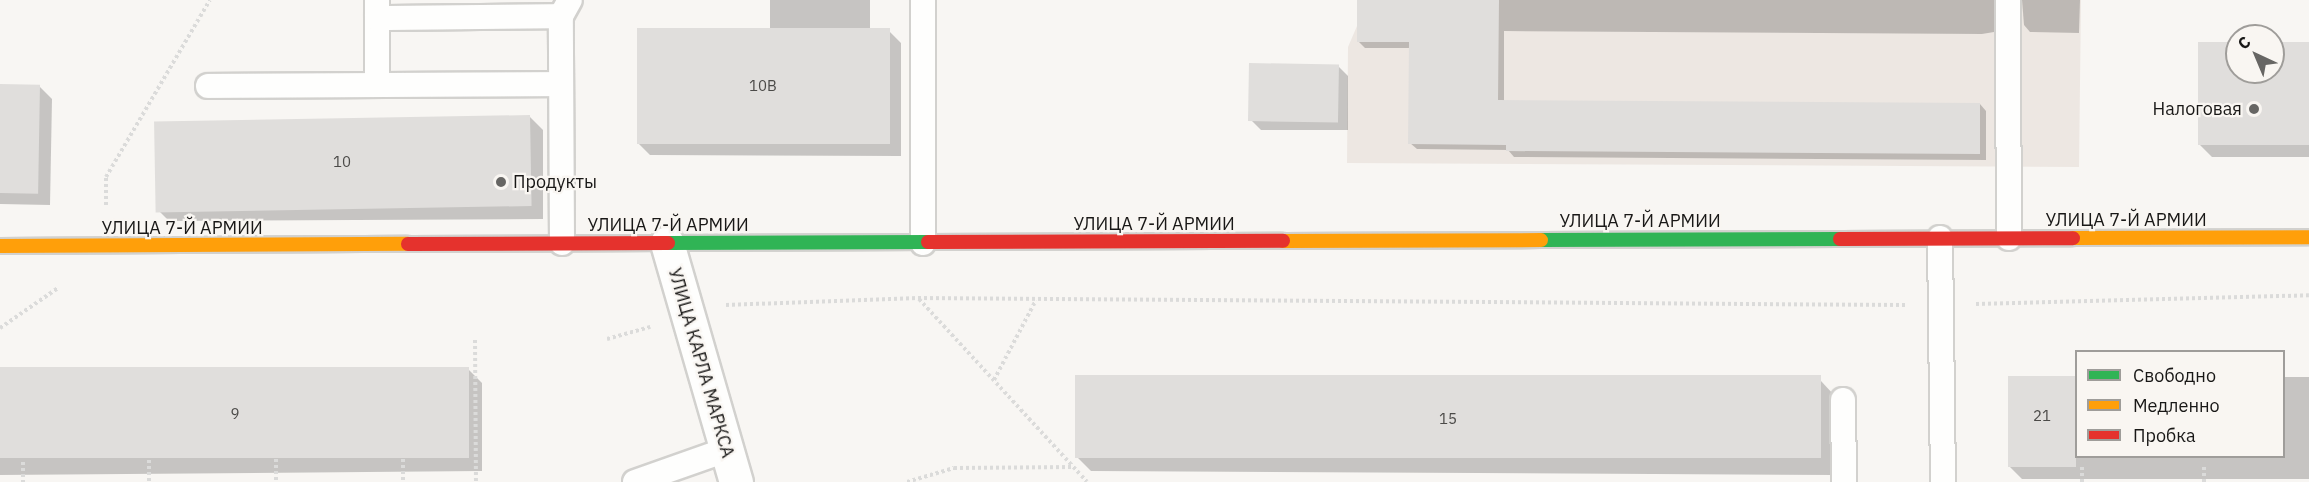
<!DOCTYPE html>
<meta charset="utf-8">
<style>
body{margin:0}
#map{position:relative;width:2309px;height:482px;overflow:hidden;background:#f8f6f3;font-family:"IBM Plex Sans",sans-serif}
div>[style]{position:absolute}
.built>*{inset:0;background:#ede7e2}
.shadow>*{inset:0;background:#0003}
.building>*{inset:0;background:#e0dedc;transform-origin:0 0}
.path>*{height:4px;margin-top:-2px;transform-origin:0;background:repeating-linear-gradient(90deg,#dbdbda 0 3px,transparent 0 6px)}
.roads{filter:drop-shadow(2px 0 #d2d1ce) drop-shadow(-2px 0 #d2d1ce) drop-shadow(0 2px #d2d1ce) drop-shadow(0 -2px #d2d1ce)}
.lane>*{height:24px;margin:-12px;padding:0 12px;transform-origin:12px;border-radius:12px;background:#fefefd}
.street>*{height:33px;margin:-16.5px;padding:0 16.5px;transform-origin:16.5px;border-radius:16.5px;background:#fefefd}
.fast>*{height:14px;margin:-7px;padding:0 7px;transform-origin:7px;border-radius:7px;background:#30b455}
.slow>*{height:14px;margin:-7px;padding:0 7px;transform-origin:7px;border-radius:7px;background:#ff9f0a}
.jam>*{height:14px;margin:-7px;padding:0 7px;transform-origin:7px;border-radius:7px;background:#e5322d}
.dots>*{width:16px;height:16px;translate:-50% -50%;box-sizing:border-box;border:3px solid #f9f6f2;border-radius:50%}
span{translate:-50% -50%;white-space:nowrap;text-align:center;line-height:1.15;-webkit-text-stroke:4.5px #f9f6f2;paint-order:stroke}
.number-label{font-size:15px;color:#4b4a48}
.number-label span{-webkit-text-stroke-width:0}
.poi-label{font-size:18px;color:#191817}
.right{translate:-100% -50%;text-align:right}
.left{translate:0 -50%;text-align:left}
.street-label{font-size:18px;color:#191817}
.legend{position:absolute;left:2075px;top:350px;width:210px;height:108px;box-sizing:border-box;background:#f9f6f2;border:2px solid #9f9d9a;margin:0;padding:8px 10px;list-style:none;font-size:18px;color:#191817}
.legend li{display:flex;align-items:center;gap:12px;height:30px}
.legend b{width:30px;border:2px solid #9f9d9a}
.north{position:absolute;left:2225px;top:24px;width:60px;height:60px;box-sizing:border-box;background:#f9f6f2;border:2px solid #9f9d9a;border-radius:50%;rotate:316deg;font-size:16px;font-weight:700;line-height:24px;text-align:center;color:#191817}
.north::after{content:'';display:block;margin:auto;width:21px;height:27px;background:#676664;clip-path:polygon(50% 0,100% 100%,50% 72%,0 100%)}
</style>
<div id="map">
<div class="built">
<i style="clip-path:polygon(1357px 0,2081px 0,2079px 167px,1347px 163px,1348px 47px,1357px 26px)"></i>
</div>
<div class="shadow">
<i style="clip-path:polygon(770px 0,870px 0,870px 31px,889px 31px,901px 43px,901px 156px,650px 155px,638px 143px,770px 30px)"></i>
<i style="clip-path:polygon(1358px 0,2001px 0,2000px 31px,1982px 34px,1504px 31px,1504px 102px,1980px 104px,1986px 111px,1986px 160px,1514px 157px,1508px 150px,1417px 149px,1410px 143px,1411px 48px,1365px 48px,1358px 41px)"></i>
<i style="clip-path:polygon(2022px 0,2080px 0,2079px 33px,2030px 32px,2024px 25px)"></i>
<i style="clip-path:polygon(2237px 44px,2237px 72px,2273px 72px,2273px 44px,2309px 44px,2309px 157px,2212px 157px,2200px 145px)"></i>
<i style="clip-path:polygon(1338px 66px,1348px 76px,1348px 130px,1261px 130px,1251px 120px)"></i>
<i style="clip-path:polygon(0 86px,39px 86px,52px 99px,50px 205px,0 204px)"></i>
<i style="clip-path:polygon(530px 117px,543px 130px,543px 219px,169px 221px,156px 208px)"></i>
<i style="clip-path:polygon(468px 369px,482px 383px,482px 471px,0 475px,0 372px)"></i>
<i style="clip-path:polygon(2010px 377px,2076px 377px,2076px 456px,2284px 456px,2284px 377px,2309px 377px,2309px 479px,2022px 479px,2009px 466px)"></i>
<i style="clip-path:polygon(1821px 381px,1834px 395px,1834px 475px,1091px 471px,1077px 457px)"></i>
</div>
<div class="building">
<i style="clip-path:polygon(1357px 0,1499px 0,1498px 100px,1980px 103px,1980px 154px,1506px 151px,1506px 145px,1408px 144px,1409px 42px,1357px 42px)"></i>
<i style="left:637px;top:28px;width:253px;height:116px"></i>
<i style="clip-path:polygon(2198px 42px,2237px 42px,2237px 72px,2273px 72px,2273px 42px,2309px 42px,2309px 145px,2198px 145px)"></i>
<i style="left:1249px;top:63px;width:90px;height:58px;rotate:1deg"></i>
<i style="left:0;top:84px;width:40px;height:109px;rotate:1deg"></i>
<i style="left:530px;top:115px;width:91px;height:376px;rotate:89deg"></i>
<i style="left:469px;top:367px;width:91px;height:469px;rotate:90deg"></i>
<i style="left:1075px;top:375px;width:746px;height:83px"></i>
<i style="left:2008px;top:376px;width:68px;height:91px"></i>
</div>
<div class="path">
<i style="left:106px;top:205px;width:28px;rotate:-90deg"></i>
<i style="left:106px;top:177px;width:205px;rotate:-59.6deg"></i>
<i style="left:919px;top:299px;width:248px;rotate:47.4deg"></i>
<i style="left:1976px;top:304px;width:333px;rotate:-1.5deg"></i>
<i style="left:726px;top:305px;width:192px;rotate:-2.1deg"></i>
<i style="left:918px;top:298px;width:988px;rotate:0.41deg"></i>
<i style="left:0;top:328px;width:70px;rotate:-34.6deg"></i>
<i style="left:607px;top:339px;width:45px;rotate:-15.6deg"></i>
<i style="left:475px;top:340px;width:142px;rotate:89.6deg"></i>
<i style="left:994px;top:380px;width:90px;rotate:-62.3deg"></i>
<i style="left:276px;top:459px;width:23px;rotate:90deg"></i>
<i style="left:403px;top:459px;width:23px;rotate:90deg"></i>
<i style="left:149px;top:460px;width:22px;rotate:90deg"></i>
<i style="left:23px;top:462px;width:20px;rotate:90deg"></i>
<i style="left:907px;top:482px;width:49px;rotate:-16.6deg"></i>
<i style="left:954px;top:468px;width:120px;rotate:-0.5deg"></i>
<i style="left:2082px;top:482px;width:15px;rotate:-90deg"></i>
<i style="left:2204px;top:482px;width:15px;rotate:-90deg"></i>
</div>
<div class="roads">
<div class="lane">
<i style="left:377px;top:0;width:85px;rotate:90deg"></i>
<i style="left:2008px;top:0;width:238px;rotate:89.8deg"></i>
<i style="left:377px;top:18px;width:184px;rotate:-0.6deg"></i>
<i style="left:208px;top:86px;width:353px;rotate:-0.3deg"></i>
<i style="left:1940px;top:238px;width:244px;rotate:89.3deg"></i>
<i style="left:562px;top:243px;width:227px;rotate:-90.3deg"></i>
<i style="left:561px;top:16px;width:18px;rotate:-61deg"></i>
<i style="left:923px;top:243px;width:243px;rotate:-90deg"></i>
<i style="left:1843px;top:400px;width:82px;rotate:89.3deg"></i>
<i style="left:635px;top:482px;width:96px;rotate:-19.4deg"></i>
</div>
<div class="street">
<i style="left:667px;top:243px;width:249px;rotate:73.9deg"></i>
</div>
<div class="fast">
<i style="left:1541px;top:240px;width:299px;rotate:-0.2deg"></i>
<i style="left:668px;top:243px;width:260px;rotate:-0.2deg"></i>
</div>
<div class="slow">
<i style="left:2073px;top:238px;width:236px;rotate:-0.2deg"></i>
<i style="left:1283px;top:241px;width:258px;rotate:-0.2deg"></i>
<i style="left:0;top:246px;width:408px;rotate:-0.3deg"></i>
</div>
<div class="jam">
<i style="left:1840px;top:239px;width:233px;rotate:-0.2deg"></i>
<i style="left:928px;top:242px;width:355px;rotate:-0.2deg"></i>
<i style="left:408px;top:244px;width:260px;rotate:-0.2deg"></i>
</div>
</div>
<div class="dots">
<i style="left:2254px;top:109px;background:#676664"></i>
<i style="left:501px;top:182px;background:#676664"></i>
</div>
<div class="number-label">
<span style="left:763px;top:86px">10В</span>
<span style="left:342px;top:162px">10</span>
<span style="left:235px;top:414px">9</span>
<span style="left:2042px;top:416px">21</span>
<span style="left:1448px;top:419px">15</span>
</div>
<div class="poi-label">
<span class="right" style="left:2242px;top:109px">Налоговая</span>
<span class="left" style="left:513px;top:182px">Продукты</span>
</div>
<div class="street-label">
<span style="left:2126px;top:220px">УЛИЦА 7-Й АРМИИ</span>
<span style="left:1640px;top:221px">УЛИЦА 7-Й АРМИИ</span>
<span style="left:1154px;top:224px">УЛИЦА 7-Й АРМИИ</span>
<span style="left:668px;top:225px">УЛИЦА 7-Й АРМИИ</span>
<span style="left:182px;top:228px">УЛИЦА 7-Й АРМИИ</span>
<span style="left:701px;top:363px;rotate:74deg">УЛИЦА КАРЛА МАРКСА</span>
</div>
<ul class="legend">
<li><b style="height:8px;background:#30b455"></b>Свободно</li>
<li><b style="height:8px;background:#ff9f0a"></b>Медленно</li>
<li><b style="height:8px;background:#e5322d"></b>Пробка</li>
</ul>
<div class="north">С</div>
</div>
